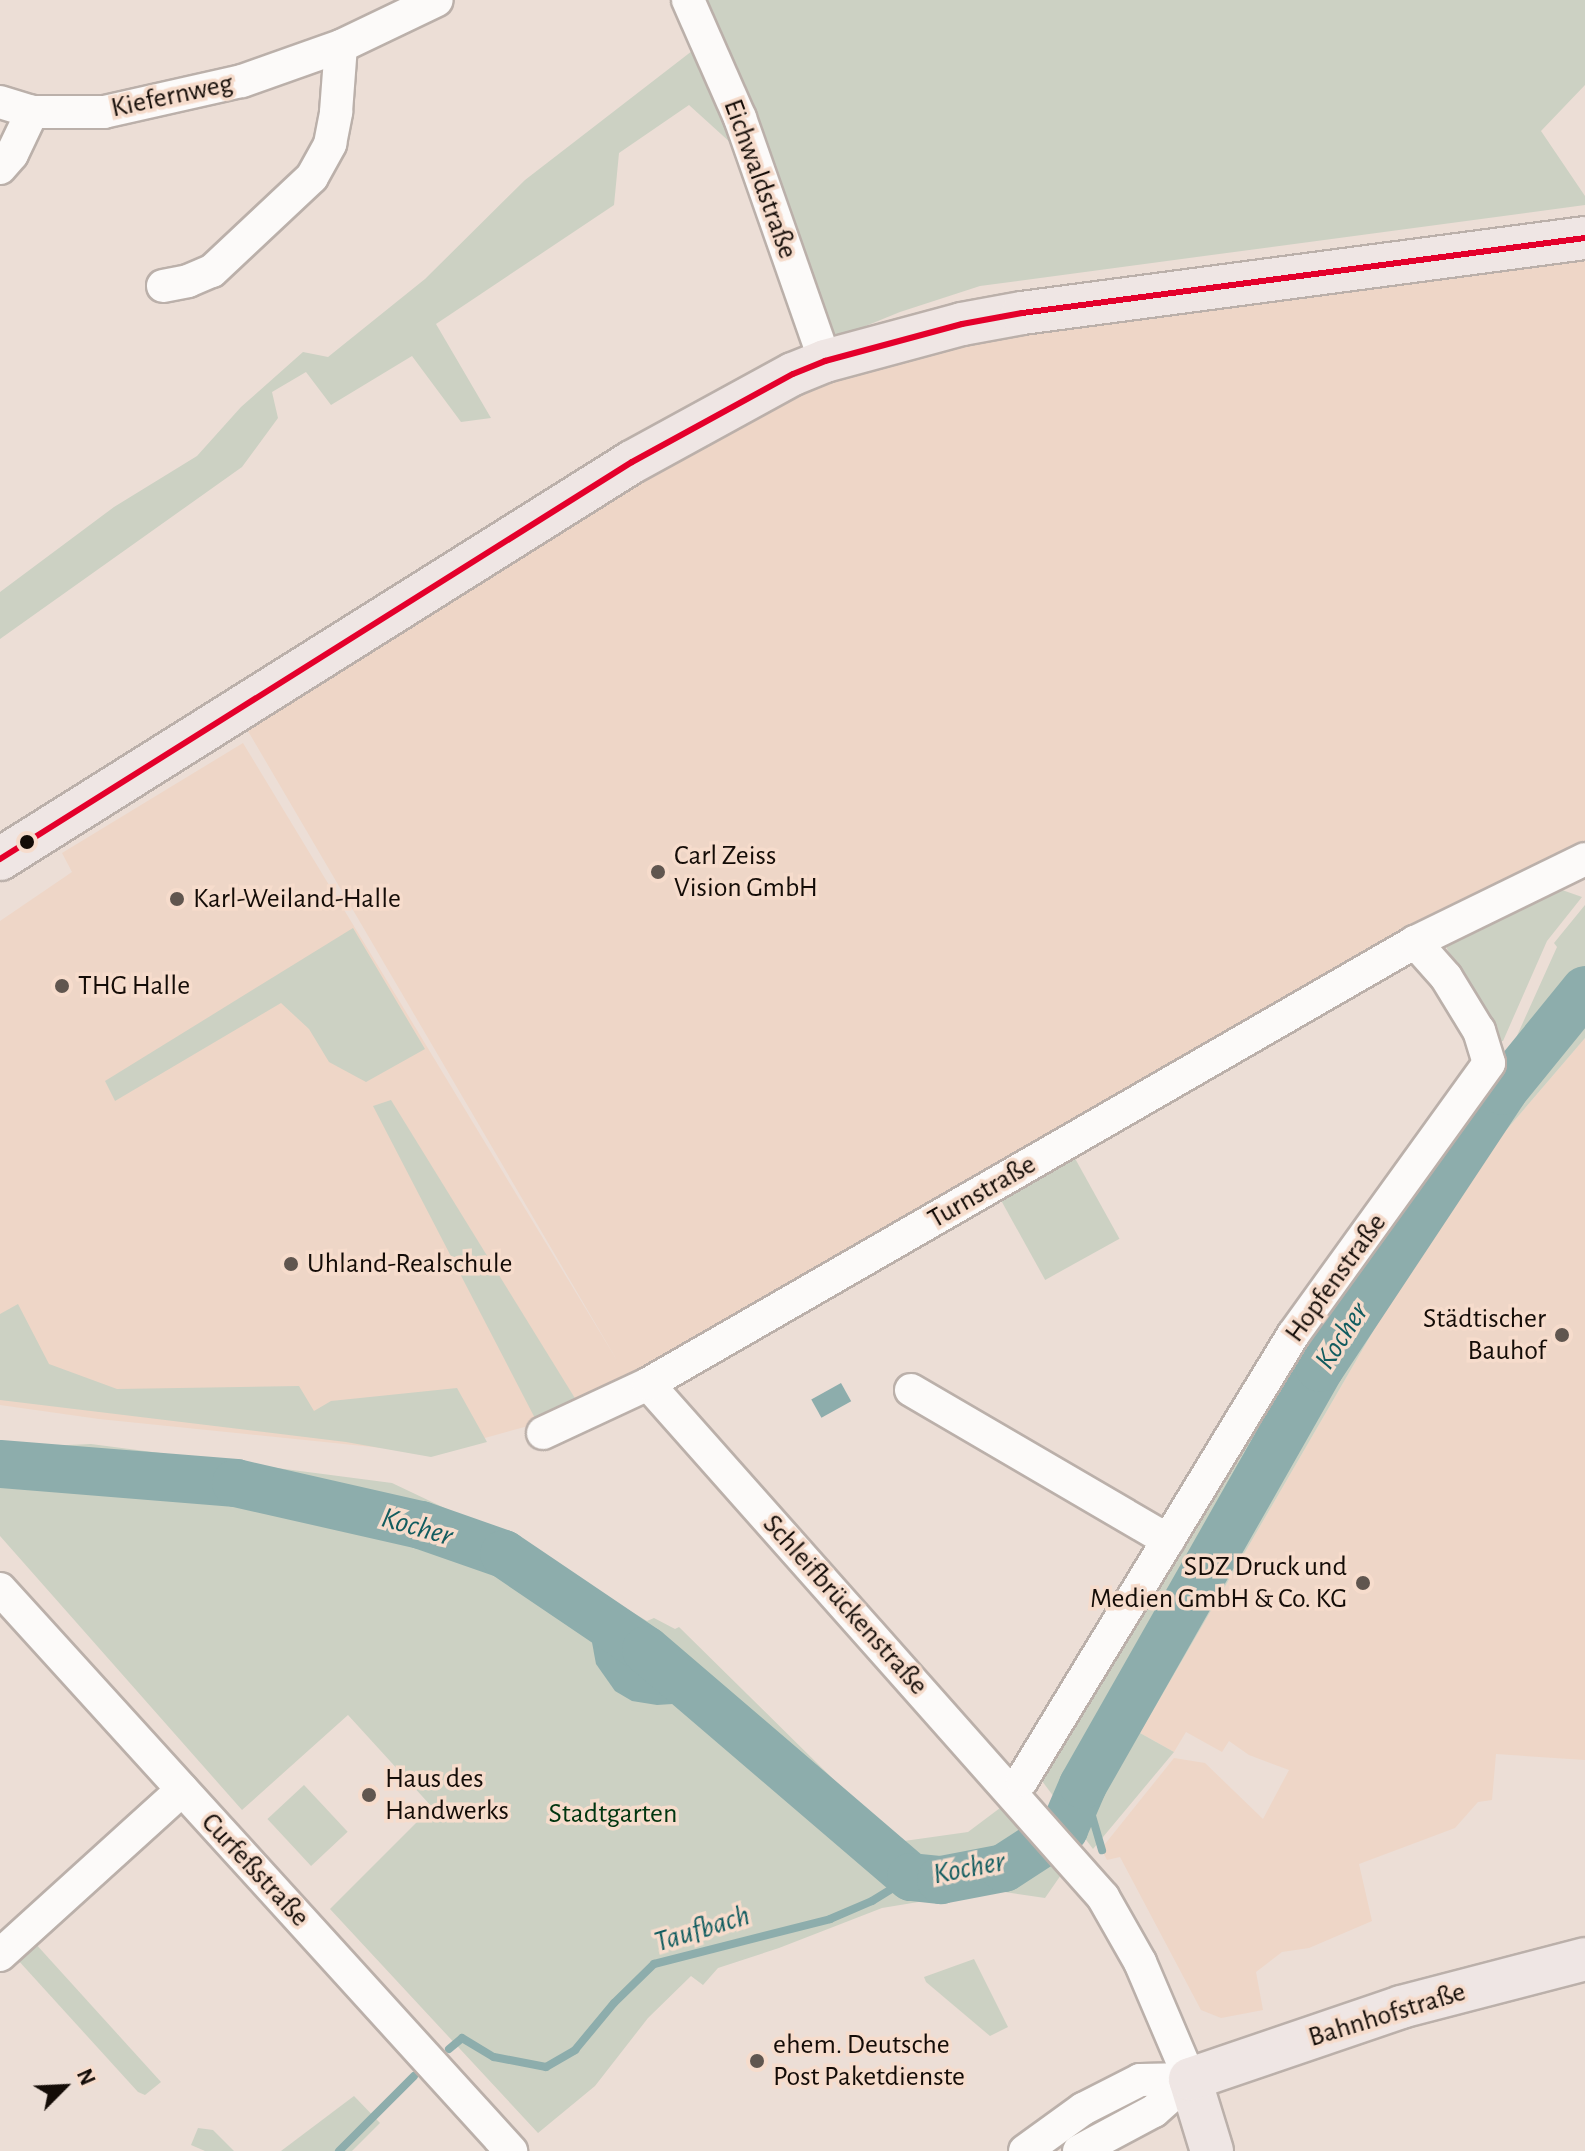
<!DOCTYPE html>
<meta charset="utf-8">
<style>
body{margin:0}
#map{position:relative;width:1585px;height:2151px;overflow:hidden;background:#ecded6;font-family:"Alegreya Sans",sans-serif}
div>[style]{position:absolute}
.built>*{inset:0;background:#eed6c7}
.green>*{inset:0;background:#ccd1c3;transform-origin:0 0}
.water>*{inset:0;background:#8dadac;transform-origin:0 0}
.stream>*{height:8px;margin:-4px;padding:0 4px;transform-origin:4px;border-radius:4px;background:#8dadac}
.river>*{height:48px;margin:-24px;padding:0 24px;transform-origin:24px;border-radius:24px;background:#8dadac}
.roads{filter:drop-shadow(2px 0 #bbb0aa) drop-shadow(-2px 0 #bbb0aa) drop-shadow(0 2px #bbb0aa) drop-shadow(0 -2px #bbb0aa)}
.minor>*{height:32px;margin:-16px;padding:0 16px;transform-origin:16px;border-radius:16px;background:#fcfaf9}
.major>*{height:42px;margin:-21px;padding:0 21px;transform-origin:21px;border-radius:21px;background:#efe6e4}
.bus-1>*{height:6px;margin:-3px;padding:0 3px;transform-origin:3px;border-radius:3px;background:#e4002b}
.dots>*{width:22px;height:22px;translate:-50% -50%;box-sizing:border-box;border:4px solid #f6dccc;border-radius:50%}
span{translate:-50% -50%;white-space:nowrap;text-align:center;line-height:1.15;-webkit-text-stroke:7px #f6dccc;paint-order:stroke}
.street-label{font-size:28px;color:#140c07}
.poi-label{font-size:28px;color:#140c07}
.left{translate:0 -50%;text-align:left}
.right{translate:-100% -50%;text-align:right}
.park-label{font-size:28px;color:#00350f}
.water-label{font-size:30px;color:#125c5f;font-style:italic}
.north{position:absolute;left:24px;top:2047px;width:80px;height:80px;-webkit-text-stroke:6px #f6dccc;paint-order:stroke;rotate:66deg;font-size:22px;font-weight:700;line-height:32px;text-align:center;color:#140c07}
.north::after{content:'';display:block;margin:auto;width:28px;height:36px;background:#140c07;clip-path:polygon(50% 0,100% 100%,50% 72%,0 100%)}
</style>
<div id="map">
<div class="built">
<i style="clip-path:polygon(1585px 238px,1585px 857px,628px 1381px,539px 1423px,431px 1453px,99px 1419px,0 1405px,0 921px,72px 872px,62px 853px,243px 743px,618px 1362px,248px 731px,726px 410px,825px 361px)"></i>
<i style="clip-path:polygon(1585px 1038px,1585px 1760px,1496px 1754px,1492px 1800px,1478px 1802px,1455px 1828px,1359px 1864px,1372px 1921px,1309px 1948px,1282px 1952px,1256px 1972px,1263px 2010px,1221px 2018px,1201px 2010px,1120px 1857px,1107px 1860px,1101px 1849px,1174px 1758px,1205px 1763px,1263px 1819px,1289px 1770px,1249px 1755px,1229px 1741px,1222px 1752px,1186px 1732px,1174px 1752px,1140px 1733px,1455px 1190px)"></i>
</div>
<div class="green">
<i style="clip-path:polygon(694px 0,1585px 0,1585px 85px,1541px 131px,1585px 196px,1585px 205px,980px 286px,900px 312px,824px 343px)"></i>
<i style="clip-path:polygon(692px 51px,732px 144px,689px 105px,619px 153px,614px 205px,436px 324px,491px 418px,461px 422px,412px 356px,331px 405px,306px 372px,272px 392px,278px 418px,242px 467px,0 639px,0 592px,114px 507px,197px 456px,241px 407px,303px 352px,328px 357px,425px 279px,525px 180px)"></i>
<i style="clip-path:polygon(1548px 885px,1582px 897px,1547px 941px,1503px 1041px,1499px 1041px,1458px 972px,1442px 938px)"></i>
<i style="clip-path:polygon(1585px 905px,1585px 1038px,1455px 1190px,1140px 1733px,1174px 1752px,1093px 1849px,1042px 1781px,1183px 1537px,1301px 1345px,1337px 1363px,1405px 1251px,1532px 1071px,1511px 1049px,1557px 947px,1554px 943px)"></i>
<i style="clip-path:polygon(353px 928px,425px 1049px,366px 1082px,329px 1062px,309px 1029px,281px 1003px,115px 1101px,105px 1081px)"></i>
<i style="clip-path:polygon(391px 1100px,581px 1408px,539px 1426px,373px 1106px)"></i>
<i style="left:1072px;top:1153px;width:98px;height:85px;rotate:61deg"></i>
<i style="clip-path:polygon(18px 1304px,49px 1364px,117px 1389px,299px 1386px,314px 1411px,331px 1401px,457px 1388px,487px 1442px,431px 1457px,346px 1442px,0 1400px,0 1314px)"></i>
<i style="clip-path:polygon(91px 1444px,392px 1483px,510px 1539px,647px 1621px,654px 1618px,675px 1629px,679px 1627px,897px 1842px,968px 1832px,1000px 1808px,1063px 1872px,1045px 1898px,991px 1890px,882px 1908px,779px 1948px,718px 1968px,703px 1985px,691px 1976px,648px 2018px,595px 2086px,538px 2133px,330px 1909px,432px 1807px,348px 1715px,242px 1810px,0 1536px,0 1448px)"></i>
<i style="left:304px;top:1785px;width:64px;height:50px;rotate:47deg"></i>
<i style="clip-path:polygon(34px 1942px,161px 2082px,145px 2095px,138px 2092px,17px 1959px)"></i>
<i style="clip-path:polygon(974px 1959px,1008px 2027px,990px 2036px,926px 1982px,924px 1977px)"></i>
<i style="clip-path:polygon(354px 2096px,380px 2123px,352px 2151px,281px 2151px)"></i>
<i style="clip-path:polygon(198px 2128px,213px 2130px,234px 2151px,205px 2151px,191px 2145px)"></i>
</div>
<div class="water">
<i style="left:841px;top:1383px;width:21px;height:34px;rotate:61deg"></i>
<i style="clip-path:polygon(586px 1610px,646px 1650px,701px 1696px,688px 1703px,657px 1705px,632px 1701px,615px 1691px,596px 1664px)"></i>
</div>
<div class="stream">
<i style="left:1083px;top:1785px;width:68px;rotate:73.7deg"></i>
<i style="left:449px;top:2049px;width:17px;rotate:-40deg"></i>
<i style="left:462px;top:2038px;width:37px;rotate:31deg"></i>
<i style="left:494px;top:2057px;width:53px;rotate:10.9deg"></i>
<i style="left:546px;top:2067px;width:34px;rotate:-30deg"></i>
<i style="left:575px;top:2050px;width:61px;rotate:-50.3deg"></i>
<i style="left:614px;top:2003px;width:56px;rotate:-44.3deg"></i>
<i style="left:654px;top:1964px;width:182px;rotate:-14.3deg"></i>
<i style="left:830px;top:1919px;width:46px;rotate:-23.2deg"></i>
<i style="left:872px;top:1901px;width:46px;rotate:-31.6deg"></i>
<i style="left:339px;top:2151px;width:106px;rotate:-45deg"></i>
</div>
<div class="river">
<i style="left:0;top:1464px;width:237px;rotate:4.6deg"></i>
<i style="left:236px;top:1483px;width:190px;rotate:12.8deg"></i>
<i style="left:421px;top:1525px;width:88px;rotate:19.3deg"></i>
<i style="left:504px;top:1554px;width:171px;rotate:34.1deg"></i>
<i style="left:646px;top:1650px;width:349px;rotate:40.6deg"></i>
<i style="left:911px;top:1877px;width:30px;rotate:6deg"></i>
<i style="left:941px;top:1880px;width:64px;rotate:-10.8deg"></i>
<i style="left:1004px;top:1868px;width:72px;rotate:-33deg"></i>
<i style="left:1064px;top:1829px;width:48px;rotate:-66.6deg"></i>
<i style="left:1083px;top:1785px;width:480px;rotate:-60.4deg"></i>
<i style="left:1320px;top:1368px;width:332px;rotate:-56.5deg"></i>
<i style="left:1503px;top:1091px;width:130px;rotate:-50.9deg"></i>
</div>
<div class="roads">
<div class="minor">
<i style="left:688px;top:0;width:129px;rotate:66.2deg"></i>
<i style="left:740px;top:118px;width:257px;rotate:70.7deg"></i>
<i style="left:0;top:102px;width:34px;rotate:17deg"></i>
<i style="left:32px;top:112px;width:72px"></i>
<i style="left:104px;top:112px;width:141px;rotate:-12.7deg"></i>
<i style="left:242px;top:81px;width:105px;rotate:-19.5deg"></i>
<i style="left:0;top:168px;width:18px;rotate:-49deg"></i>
<i style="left:12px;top:154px;width:47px;rotate:-64.5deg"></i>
<i style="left:163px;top:286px;width:25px;rotate:-11deg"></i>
<i style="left:188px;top:281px;width:26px;rotate:-23deg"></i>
<i style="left:212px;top:271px;width:137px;rotate:-43.2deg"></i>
<i style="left:312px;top:177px;width:38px;rotate:-61deg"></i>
<i style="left:330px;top:144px;width:33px;rotate:-79deg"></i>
<i style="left:336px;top:112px;width:66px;rotate:-85.7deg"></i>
<i style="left:341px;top:46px;width:106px;rotate:-25.6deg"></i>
<i style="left:648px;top:1384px;width:686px;rotate:48.43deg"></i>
<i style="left:1103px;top:1897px;width:75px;rotate:60.4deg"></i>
<i style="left:1140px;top:1962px;width:127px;rotate:66.9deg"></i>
<i style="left:911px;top:1390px;width:298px;rotate:30.3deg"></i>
<i style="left:543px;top:1433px;width:116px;rotate:-25deg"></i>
<i style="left:648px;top:1384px;width:885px;rotate:-29.95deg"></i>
<i style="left:1415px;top:942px;width:189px;rotate:-26deg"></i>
<i style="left:0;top:1589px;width:760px;rotate:47.72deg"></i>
<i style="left:1010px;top:1790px;width:16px;rotate:-40deg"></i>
<i style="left:1022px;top:1780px;width:521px;rotate:-58.66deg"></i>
<i style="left:1293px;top:1335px;width:335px;rotate:-54.2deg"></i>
<i style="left:1489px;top:1063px;width:34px;rotate:-107deg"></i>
<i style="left:1479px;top:1031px;width:63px;rotate:-121.4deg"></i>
<i style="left:1446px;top:977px;width:47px;rotate:-131.5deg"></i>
<i style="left:0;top:1955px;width:246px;rotate:-42.2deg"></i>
<i style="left:1025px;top:2151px;width:72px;rotate:-35.9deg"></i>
<i style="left:1083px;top:2109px;width:64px;rotate:-27deg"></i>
<i style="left:1140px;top:2080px;width:50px;rotate:-1.1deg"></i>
<i style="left:1079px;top:2151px;width:85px;rotate:-28.1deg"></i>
<i style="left:1154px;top:2111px;width:48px;rotate:-41.6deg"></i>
</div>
<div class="major">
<i style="left:0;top:859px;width:746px;rotate:-32.14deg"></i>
<i style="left:632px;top:462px;width:183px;rotate:-28.7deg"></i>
<i style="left:793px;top:374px;width:35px;rotate:-22deg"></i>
<i style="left:825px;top:361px;width:142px;rotate:-15.1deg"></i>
<i style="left:962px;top:324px;width:61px;rotate:-10.4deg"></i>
<i style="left:1022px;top:313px;width:568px;rotate:-7.59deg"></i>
<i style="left:1212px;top:2151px;width:75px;rotate:-107deg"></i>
<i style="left:1190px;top:2079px;width:223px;rotate:-18.8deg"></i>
<i style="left:1401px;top:2007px;width:190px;rotate:-14.6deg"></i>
</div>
</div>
<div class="bus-1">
<i style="left:0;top:859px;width:746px;rotate:-32.14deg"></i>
<i style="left:632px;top:462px;width:183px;rotate:-28.7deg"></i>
<i style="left:793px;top:374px;width:35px;rotate:-22deg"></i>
<i style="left:825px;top:361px;width:142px;rotate:-15.1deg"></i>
<i style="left:962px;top:324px;width:61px;rotate:-10.4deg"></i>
<i style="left:1022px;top:313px;width:568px;rotate:-7.59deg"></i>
</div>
<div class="dots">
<i style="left:27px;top:842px;background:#140c07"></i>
<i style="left:658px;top:872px;background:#60564f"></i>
<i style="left:177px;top:899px;background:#60564f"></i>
<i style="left:62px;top:986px;background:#60564f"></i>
<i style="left:291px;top:1264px;background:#60564f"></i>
<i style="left:1562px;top:1335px;background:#60564f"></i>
<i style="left:1363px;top:1583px;background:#60564f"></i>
<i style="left:369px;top:1795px;background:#60564f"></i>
<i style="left:757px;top:2061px;background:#60564f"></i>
</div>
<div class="street-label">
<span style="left:172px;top:96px;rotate:-12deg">Kiefernweg</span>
<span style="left:760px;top:179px;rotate:70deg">Eichwaldstraße</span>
<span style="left:982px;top:1192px;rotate:-30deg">Turnstraße</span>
<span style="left:1336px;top:1278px;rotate:-54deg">Hopfenstraße</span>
<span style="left:845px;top:1605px;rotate:48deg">Schleifbrückenstraße</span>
<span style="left:255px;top:1870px;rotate:47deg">Curfeßstraße</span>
<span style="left:1387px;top:2015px;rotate:-17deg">Bahnhofstraße</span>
</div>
<div class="poi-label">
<span class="left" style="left:674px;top:872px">Carl Zeiss<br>Vision GmbH</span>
<span class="left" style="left:193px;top:899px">Karl-Weiland-Halle</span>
<span class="left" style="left:78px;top:986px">THG Halle</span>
<span class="left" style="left:307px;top:1264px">Uhland-Realschule</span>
<span class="right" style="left:1546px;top:1335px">Städtischer<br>Bauhof</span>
<span class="right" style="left:1347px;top:1583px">SDZ Druck und<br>Medien GmbH &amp; Co. KG</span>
<span class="left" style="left:385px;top:1795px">Haus des<br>Handwerks</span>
<span class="left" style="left:773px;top:2061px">ehem. Deutsche<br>Post Paketdienste</span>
</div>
<div class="park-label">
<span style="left:613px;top:1814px">Stadtgarten</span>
</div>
<div class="water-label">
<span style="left:1342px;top:1336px;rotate:-57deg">Kocher</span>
<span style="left:417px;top:1527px;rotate:16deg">Kocher</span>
<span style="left:969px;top:1868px;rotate:-11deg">Kocher</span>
<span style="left:702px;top:1929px;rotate:-17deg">Taufbach</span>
</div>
<div class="north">N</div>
</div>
